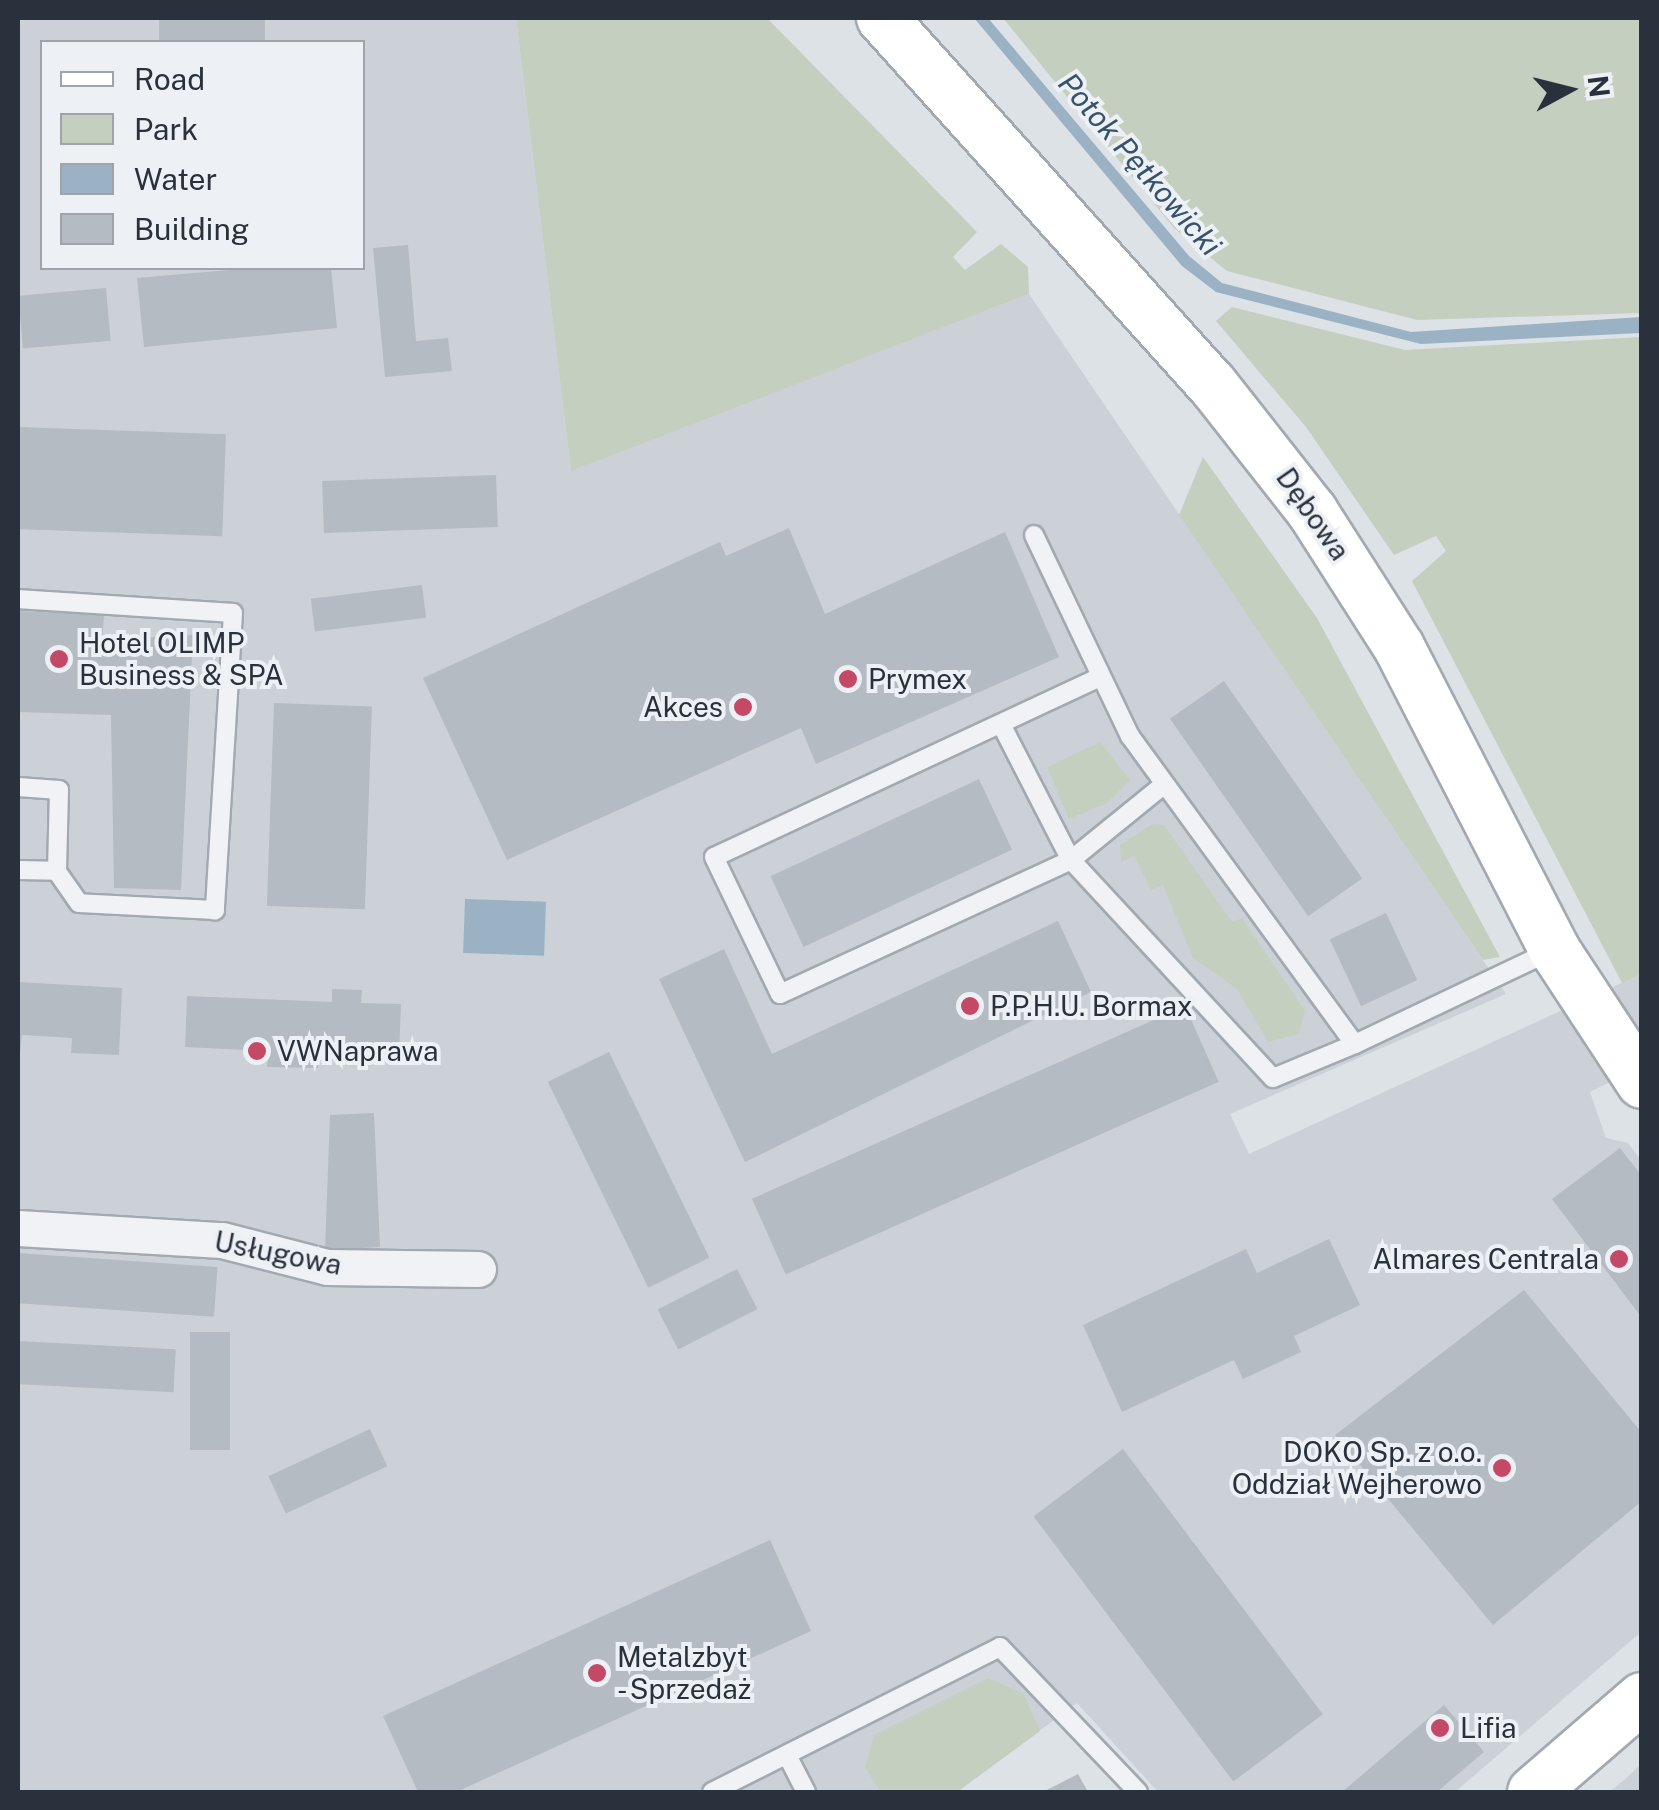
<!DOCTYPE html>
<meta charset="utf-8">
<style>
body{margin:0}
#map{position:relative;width:1659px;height:1810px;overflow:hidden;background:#dde2e6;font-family:"Public Sans",sans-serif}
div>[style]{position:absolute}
.built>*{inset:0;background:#ccd1d8}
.green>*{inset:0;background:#c5cfbf}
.water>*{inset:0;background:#9ab2c4;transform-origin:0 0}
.building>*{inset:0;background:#b5bbc2;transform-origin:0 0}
.roads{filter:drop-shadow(2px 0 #a3a9b0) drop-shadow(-2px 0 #a3a9b0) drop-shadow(0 2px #a3a9b0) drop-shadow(0 -2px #a3a9b0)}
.lane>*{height:18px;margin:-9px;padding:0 9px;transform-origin:9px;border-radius:9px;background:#f0f2f5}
.street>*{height:35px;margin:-17.5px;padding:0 17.5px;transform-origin:17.5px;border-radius:17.5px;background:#f0f2f5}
.secondary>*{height:50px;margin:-25px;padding:0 25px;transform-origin:25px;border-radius:25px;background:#fff}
.dots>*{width:28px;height:28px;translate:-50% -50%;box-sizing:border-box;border:5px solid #edf0f4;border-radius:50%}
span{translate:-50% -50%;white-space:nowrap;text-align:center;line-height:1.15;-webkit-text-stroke:8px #edf0f4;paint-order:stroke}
.street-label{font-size:28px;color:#28313c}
.poi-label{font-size:28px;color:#28313c}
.left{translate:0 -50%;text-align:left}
.right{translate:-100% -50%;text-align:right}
.water-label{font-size:30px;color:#35536d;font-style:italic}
.frame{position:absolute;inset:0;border:20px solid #28313c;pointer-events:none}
.legend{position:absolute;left:40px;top:40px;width:325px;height:230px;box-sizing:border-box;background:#edf0f4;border:2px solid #9ea4aa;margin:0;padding:12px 18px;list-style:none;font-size:30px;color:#28313c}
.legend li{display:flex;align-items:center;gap:20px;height:50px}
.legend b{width:50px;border:2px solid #9ea4aa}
.north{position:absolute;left:1519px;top:40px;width:100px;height:100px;-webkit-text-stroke:8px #edf0f4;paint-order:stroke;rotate:83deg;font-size:28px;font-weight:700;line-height:40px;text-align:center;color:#28313c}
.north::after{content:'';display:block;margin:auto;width:35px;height:45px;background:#28313c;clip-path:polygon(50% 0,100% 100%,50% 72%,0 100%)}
</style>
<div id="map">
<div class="built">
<i style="clip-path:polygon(evenodd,18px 18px,516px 18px,571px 470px,1029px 294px,1506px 994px,1230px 1114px,1249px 1154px,1641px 974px,1641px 1066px,1590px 1092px,1606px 1138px,1628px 1143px,1641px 1160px,1641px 1632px,1455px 1792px,1158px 1792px,1077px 1703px,957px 1792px,18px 1792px,18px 18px,42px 42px,362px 42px,362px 268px,42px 268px,42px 42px)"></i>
<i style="clip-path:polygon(1641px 1764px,1641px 1792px,1609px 1792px,1623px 1781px)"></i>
</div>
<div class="green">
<i style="clip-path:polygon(516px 18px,767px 18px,977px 232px,953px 257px,965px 270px,1001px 244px,1028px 267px,1029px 294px,571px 471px)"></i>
<i style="clip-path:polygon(1003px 18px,1641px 18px,1641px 313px,1417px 320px,1227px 271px,1174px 228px)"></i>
<i style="clip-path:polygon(1232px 307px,1405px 350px,1641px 337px,1641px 974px,1622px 983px,1412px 581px,1446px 551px,1436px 536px,1394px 555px,1306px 427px,1216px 321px)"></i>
<i style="clip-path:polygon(1203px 457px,1317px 618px,1500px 957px,1483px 960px,1179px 515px)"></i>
<i style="clip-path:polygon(1100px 742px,1130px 780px,1107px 803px,1069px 819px,1047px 767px)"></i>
<i style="clip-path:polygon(1153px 824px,1164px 825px,1232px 922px,1242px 918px,1305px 1011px,1299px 1034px,1268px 1042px,1237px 989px,1193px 958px,1163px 885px,1151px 890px,1134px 856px,1121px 862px,1120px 845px)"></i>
<i style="clip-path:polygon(988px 1678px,1024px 1694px,1040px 1731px,957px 1792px,881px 1792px,865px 1768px,874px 1735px)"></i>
</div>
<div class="water">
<i style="clip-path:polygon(974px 18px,988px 18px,1189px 256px,1222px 283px,1411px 332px,1641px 317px,1641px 333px,1421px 344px,1216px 292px,1182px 266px)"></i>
<i style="left:465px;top:899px;width:81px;height:54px;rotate:2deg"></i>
</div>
<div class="building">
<i style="left:159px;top:18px;width:106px;height:24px"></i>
<i style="clip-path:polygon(408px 245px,416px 341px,448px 338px,452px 371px,385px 377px,373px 248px)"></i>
<i style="clip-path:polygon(252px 268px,331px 268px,337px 328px,144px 347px,137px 278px)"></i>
<i style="left:106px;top:288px;width:53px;height:88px;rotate:85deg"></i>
<i style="left:18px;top:427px;width:208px;height:102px;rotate:2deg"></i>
<i style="left:496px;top:475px;width:52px;height:174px;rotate:88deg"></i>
<i style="clip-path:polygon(789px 528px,825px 614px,1005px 532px,1059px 657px,816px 764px,801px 728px,507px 860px,423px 678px,720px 542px,726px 556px)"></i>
<i style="left:422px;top:585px;width:33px;height:112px;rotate:83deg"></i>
<i style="clip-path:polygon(18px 611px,104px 615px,102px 640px,193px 635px,181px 890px,114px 888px,111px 715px,18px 712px)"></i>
<i style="left:1224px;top:681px;width:241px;height:66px;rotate:55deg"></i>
<i style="left:274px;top:703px;width:98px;height:203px;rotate:2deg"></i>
<i style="left:979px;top:779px;width:78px;height:230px;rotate:65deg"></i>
<i style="left:1386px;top:913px;width:74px;height:62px;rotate:65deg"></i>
<i style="clip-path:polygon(1058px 921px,1091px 992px,745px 1162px,659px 979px,724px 949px,772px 1054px)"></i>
<i style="clip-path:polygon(18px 982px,122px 988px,119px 1055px,71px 1053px,72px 1038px,22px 1035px,18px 1073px)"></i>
<i style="clip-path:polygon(332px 989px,362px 990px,361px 1003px,401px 1004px,399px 1055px,318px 1053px,318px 1068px,267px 1067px,268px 1051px,185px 1047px,187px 996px,332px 1002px)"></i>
<i style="left:1185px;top:1006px;width:83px;height:474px;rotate:66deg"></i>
<i style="left:609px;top:1052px;width:229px;height:68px;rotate:64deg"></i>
<i style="clip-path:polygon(374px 1113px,380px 1247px,325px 1250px,330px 1115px)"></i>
<i style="clip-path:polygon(1620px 1148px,1642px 1176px,1642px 1318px,1552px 1199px)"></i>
<i style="clip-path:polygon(1329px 1239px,1360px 1305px,1294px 1336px,1301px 1352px,1243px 1379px,1234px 1360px,1122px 1412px,1083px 1325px,1246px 1249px,1257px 1273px)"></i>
<i style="left:18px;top:1253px;width:200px;height:50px;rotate:4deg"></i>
<i style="left:737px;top:1269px;width:45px;height:89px;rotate:63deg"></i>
<i style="clip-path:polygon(1524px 1290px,1642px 1433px,1642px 1501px,1493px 1625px,1335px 1435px)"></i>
<i style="left:190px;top:1332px;width:40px;height:118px"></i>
<i style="left:18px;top:1341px;width:158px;height:43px;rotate:3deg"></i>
<i style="left:370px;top:1429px;width:41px;height:112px;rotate:65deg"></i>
<i style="left:1123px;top:1449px;width:332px;height:112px;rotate:53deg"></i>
<i style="clip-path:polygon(770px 1540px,811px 1631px,456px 1792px,418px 1792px,383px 1716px)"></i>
<i style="clip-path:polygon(1444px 1705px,1484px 1752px,1437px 1792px,1342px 1792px)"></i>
<i style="clip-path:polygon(1078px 1774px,1088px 1792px,1043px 1792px)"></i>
</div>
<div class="roads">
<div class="lane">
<i style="left:1034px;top:535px;width:223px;rotate:64.5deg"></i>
<i style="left:1130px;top:736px;width:381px;rotate:53.9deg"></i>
<i style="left:1355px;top:1044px;width:219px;rotate:-25.4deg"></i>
<i style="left:18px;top:599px;width:215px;rotate:3.7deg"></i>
<i style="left:233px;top:613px;width:298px;rotate:93.5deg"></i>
<i style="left:215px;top:910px;width:136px;rotate:-177.1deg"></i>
<i style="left:79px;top:903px;width:39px;rotate:-125deg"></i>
<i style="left:57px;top:871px;width:81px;rotate:-88.6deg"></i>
<i style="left:59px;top:790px;width:41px;rotate:-175.8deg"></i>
<i style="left:1096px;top:679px;width:421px;rotate:155deg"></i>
<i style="left:714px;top:857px;width:152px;rotate:64.3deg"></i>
<i style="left:780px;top:994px;width:320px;rotate:-24.7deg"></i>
<i style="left:1071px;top:860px;width:117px;rotate:-39.1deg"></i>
<i style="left:1002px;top:726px;width:151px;rotate:62.8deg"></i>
<i style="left:1071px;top:860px;width:297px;rotate:47.2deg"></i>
<i style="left:1273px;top:1078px;width:89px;rotate:-22.5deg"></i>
<i style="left:18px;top:870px;width:39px;rotate:1deg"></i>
<i style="left:787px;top:1755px;width:42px;rotate:62.8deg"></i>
<i style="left:712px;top:1792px;width:322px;rotate:-26.7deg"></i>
<i style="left:1000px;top:1647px;width:200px;rotate:46.4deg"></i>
</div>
<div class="street">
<i style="left:18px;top:1228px;width:204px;rotate:3.4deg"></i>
<i style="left:222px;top:1240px;width:108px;rotate:14.4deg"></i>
<i style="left:327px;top:1267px;width:151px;rotate:0.8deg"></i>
</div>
<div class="secondary">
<i style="left:882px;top:18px;width:493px;rotate:48deg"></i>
<i style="left:1212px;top:384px;width:162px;rotate:51.8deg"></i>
<i style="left:1312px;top:511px;width:161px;rotate:57.4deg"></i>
<i style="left:1399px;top:647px;width:339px;rotate:62.8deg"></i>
<i style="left:1554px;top:949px;width:160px;rotate:56.7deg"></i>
<i style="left:1533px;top:1792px;width:144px;rotate:-40.8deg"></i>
</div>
</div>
<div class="dots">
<i style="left:59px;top:659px;background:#c44967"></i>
<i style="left:848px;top:679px;background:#c44967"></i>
<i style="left:743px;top:707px;background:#c44967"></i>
<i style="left:970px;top:1006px;background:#c44967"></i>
<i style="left:257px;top:1051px;background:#c44967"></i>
<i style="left:1619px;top:1259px;background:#c44967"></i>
<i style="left:1502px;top:1468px;background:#c44967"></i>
<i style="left:597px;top:1673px;background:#c44967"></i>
<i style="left:1440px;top:1728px;background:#c44967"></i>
</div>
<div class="street-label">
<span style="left:1313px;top:514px;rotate:55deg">Dębowa</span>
<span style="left:278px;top:1253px;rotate:11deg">Usługowa</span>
</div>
<div class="poi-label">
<span class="left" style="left:79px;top:659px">Hotel OLIMP<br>Business &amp; SPA</span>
<span class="left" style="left:868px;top:679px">Prymex</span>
<span class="right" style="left:723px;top:707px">Akces</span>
<span class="left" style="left:990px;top:1006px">P.P.H.U. Bormax</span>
<span class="left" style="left:277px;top:1051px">VWNaprawa</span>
<span class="right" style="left:1599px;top:1259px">Almares Centrala</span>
<span class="right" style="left:1482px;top:1468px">DOKO Sp. z o.o.<br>Oddział Wejherowo</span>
<span class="left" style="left:617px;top:1673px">Metalzbyt<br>- Sprzedaż</span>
<span class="left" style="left:1460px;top:1728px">Lifia</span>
</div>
<div class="water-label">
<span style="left:1140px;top:164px;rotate:49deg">Potok Pętkowicki</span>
</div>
<div class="frame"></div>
<ul class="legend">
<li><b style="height:12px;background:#fff"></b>Road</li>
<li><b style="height:28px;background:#c5cfbf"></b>Park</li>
<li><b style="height:28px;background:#9ab2c4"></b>Water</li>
<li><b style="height:28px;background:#b5bbc2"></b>Building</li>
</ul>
<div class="north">N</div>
</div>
